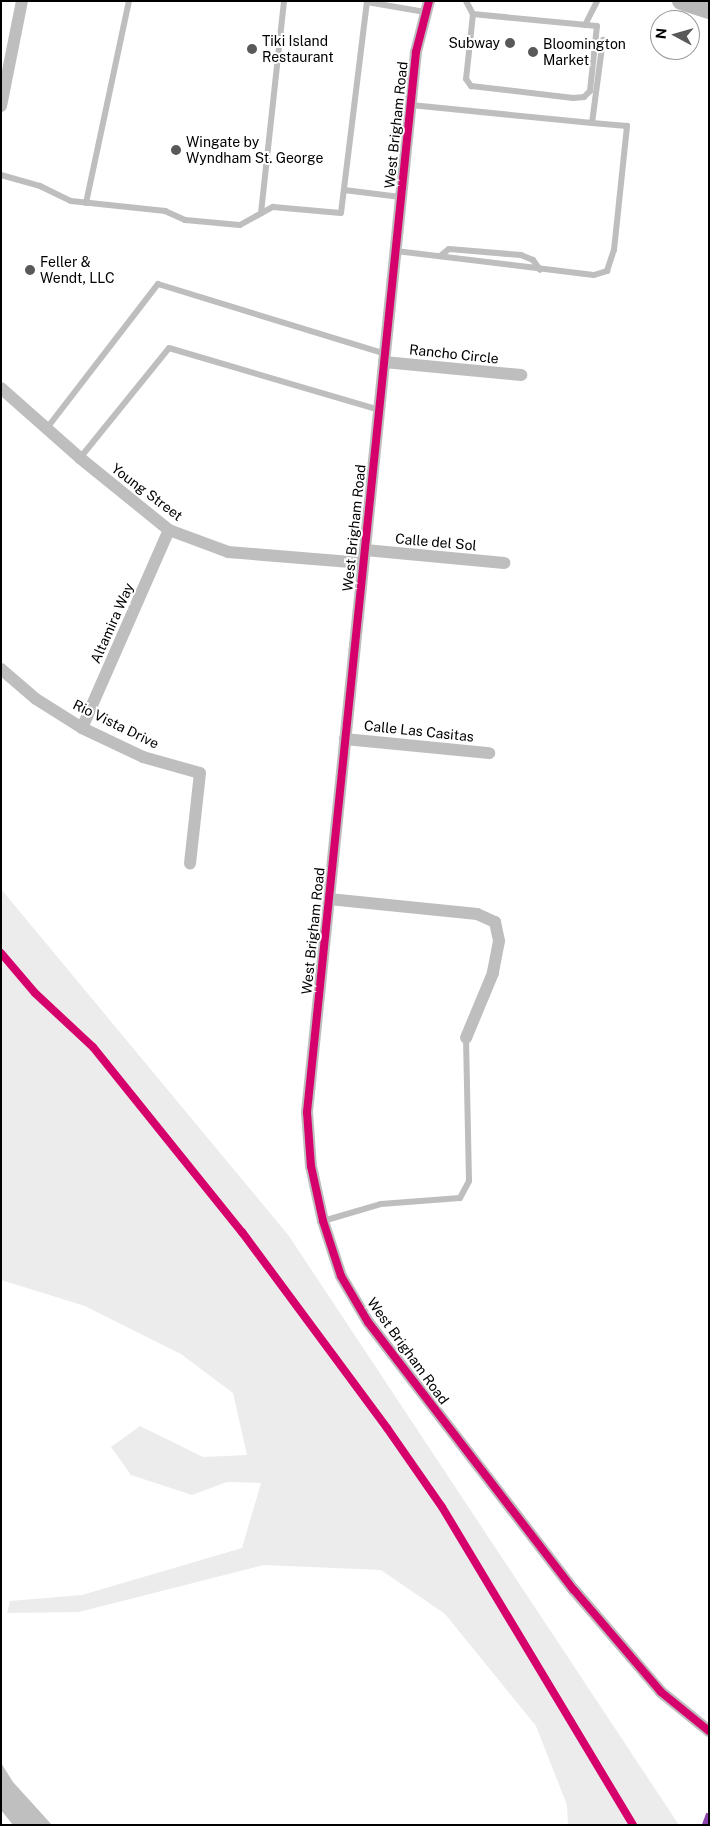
<!DOCTYPE html>
<style>
body{margin:0}
#map{position:relative;width:710px;height:1826px;overflow:hidden;background:#fff;font-family:"Public Sans",sans-serif}
div>[style]{position:absolute}
.green>*{inset:0;background:#ececec}
.water>*{inset:0;background:#bfbfbf}
.lane>*{height:6px;margin:-3px;padding:0 3px;transform-origin:3px;border-radius:3px;background:#bebebe}
.street>*{height:12px;margin:-6px;padding:0 6px;transform-origin:6px;border-radius:6px;background:#bebebe}
.secondary>*{height:18px;margin:-9px;padding:0 9px;transform-origin:9px;border-radius:9px;background:#b8b8b8}
.quiet>*{height:6px;margin-top:-3px;transform-origin:0;background:repeating-linear-gradient(90deg,#8e44ad 0 12px,transparent 0 18px)}
.cycleway>*{height:8px;margin:-4px;padding:0 4px;transform-origin:4px;border-radius:4px;background:#d6006c}
.dots>*{width:14px;height:14px;translate:-50% -50%;box-sizing:border-box;border:2px solid #fff;border-radius:50%}
span{translate:-50% -50%;white-space:nowrap;text-align:center;line-height:1.15;-webkit-text-stroke:4px #fff;paint-order:stroke}
.poi-label{font-size:14px;color:#000}
.left{translate:0 -50%;text-align:left}
.right{translate:-100% -50%;text-align:right}
.street-label{font-size:14px;color:#000}
.frame{position:absolute;inset:0;border:2px solid #000;pointer-events:none}
.north{position:absolute;left:650px;top:10px;width:50px;height:50px;box-sizing:border-box;background:#fff;border:1px solid #999;border-radius:50%;rotate:276deg;font-size:14px;font-weight:700;line-height:20px;text-align:center;color:#000}
.north::after{content:'';display:block;margin:auto;width:18px;height:22px;background:#595959;clip-path:polygon(50% 0,100% 100%,50% 72%,0 100%)}
</style>
<div id="map">
<div class="green">
<i style="clip-path:polygon(1px 889px,289px 1236px,679px 1825px,568px 1825px,567px 1805px,536px 1726px,445px 1614px,381px 1570px,264px 1565px,79px 1612px,7px 1613px,10px 1601px,82px 1595px,242px 1548px,261px 1483px,227px 1482px,192px 1495px,131px 1475px,111px 1447px,140px 1426px,203px 1457px,247px 1455px,233px 1393px,181px 1354px,85px 1306px,1px 1280px)"></i>
</div>
<div class="water">
<i style="clip-path:polygon(1px 1763px,13px 1782px,52px 1825px,13px 1825px,1px 1810px)"></i>
</div>
<div class="lane">
<i style="left:466px;top:1px;width:15px;rotate:62deg"></i>
<i style="left:473px;top:14px;width:65px;rotate:96.1deg"></i>
<i style="left:466px;top:79px;width:9px;rotate:54deg"></i>
<i style="left:471px;top:86px;width:103px;rotate:6.7deg"></i>
<i style="left:573px;top:98px;width:11px;rotate:-5deg"></i>
<i style="left:584px;top:97px;width:8px;rotate:-45deg"></i>
<i style="left:590px;top:91px;width:65px;rotate:-83.9deg"></i>
<i style="left:597px;top:26px;width:125px;rotate:-174.5deg"></i>
<i style="left:367px;top:2px;width:59px;rotate:9.8deg"></i>
<i style="left:585px;top:25px;width:27px;rotate:-63deg"></i>
<i style="left:411px;top:105px;width:182px;rotate:5.7deg"></i>
<i style="left:1px;top:175px;width:41px;rotate:15.8deg"></i>
<i style="left:40px;top:186px;width:34px;rotate:26deg"></i>
<i style="left:71px;top:201px;width:95px;rotate:6.1deg"></i>
<i style="left:165px;top:211px;width:22px;rotate:24deg"></i>
<i style="left:185px;top:220px;width:55px;rotate:5.2deg"></i>
<i style="left:240px;top:225px;width:38px;rotate:-29deg"></i>
<i style="left:273px;top:207px;width:68px;rotate:5deg"></i>
<i style="left:341px;top:213px;width:214px;rotate:-83deg"></i>
<i style="left:344px;top:190px;width:57px;rotate:7deg"></i>
<i style="left:86px;top:203px;width:207px;rotate:-78deg"></i>
<i style="left:261px;top:213px;width:213px;rotate:-83.8deg"></i>
<i style="left:396px;top:251px;width:199px;rotate:6.9deg"></i>
<i style="left:594px;top:275px;width:14px;rotate:-17deg"></i>
<i style="left:607px;top:271px;width:22px;rotate:-72deg"></i>
<i style="left:614px;top:250px;width:125px;rotate:-84deg"></i>
<i style="left:627px;top:126px;width:35px;rotate:-175deg"></i>
<i style="left:592px;top:123px;width:84px;rotate:-82.5deg"></i>
<i style="left:440px;top:256px;width:11px;rotate:-38deg"></i>
<i style="left:449px;top:249px;width:72px;rotate:4.8deg"></i>
<i style="left:521px;top:255px;width:13px;rotate:23deg"></i>
<i style="left:533px;top:260px;width:12px;rotate:55deg"></i>
<i style="left:47px;top:428px;width:182px;rotate:-52.4deg"></i>
<i style="left:158px;top:284px;width:238px;rotate:17.1deg"></i>
<i style="left:80px;top:458px;width:141px;rotate:-51deg"></i>
<i style="left:169px;top:348px;width:219px;rotate:16.4deg"></i>
<i style="left:323px;top:1221px;width:60px;rotate:-16.3deg"></i>
<i style="left:381px;top:1204px;width:79px;rotate:-4.3deg"></i>
<i style="left:460px;top:1198px;width:19px;rotate:-62deg"></i>
<i style="left:469px;top:1181px;width:143px;rotate:-91.2deg"></i>
</div>
<div class="street">
<i style="left:429px;top:1px;width:53px;rotate:104.3deg"></i>
<i style="left:416px;top:52px;width:1066px;rotate:95.87deg"></i>
<i style="left:307px;top:1112px;width:54px;rotate:85.8deg"></i>
<i style="left:311px;top:1166px;width:56px;rotate:77.7deg"></i>
<i style="left:323px;top:1221px;width:58px;rotate:71.9deg"></i>
<i style="left:341px;top:1276px;width:53px;rotate:59.6deg"></i>
<i style="left:368px;top:1322px;width:338px;rotate:52.5deg"></i>
<i style="left:574px;top:1590px;width:134px;rotate:49.5deg"></i>
<i style="left:661px;top:1692px;width:62px;rotate:39.1deg"></i>
<i style="left:1px;top:106px;width:107px;rotate:-78.7deg"></i>
<i style="left:384px;top:362px;width:138px;rotate:5.4deg"></i>
<i style="left:1px;top:388px;width:106px;rotate:41.5deg"></i>
<i style="left:80px;top:458px;width:114px;rotate:39deg"></i>
<i style="left:169px;top:530px;width:63px;rotate:20.4deg"></i>
<i style="left:228px;top:552px;width:135px;rotate:4.7deg"></i>
<i style="left:365px;top:550px;width:140px;rotate:5.3deg"></i>
<i style="left:1px;top:669px;width:46px;rotate:40.6deg"></i>
<i style="left:36px;top:699px;width:54px;rotate:32.2deg"></i>
<i style="left:82px;top:728px;width:68px;rotate:25.4deg"></i>
<i style="left:143px;top:757px;width:59px;rotate:15.7deg"></i>
<i style="left:200px;top:773px;width:91px;rotate:96.3deg"></i>
<i style="left:82px;top:728px;width:216px;rotate:-66.3deg"></i>
<i style="left:345px;top:739px;width:145px;rotate:5.6deg"></i>
<i style="left:329px;top:899px;width:149px;rotate:5.8deg"></i>
<i style="left:477px;top:914px;width:20px;rotate:24deg"></i>
<i style="left:495px;top:922px;width:19px;rotate:78deg"></i>
<i style="left:499px;top:941px;width:33px;rotate:101deg"></i>
<i style="left:493px;top:973px;width:70px;rotate:112.6deg"></i>
</div>
<div class="secondary">
<i style="left:681px;top:1px;width:29px;rotate:18deg"></i>
</div>
<div class="quiet">
<i style="left:705px;top:1825px;width:12px;rotate:-70deg"></i>
</div>
<div class="cycleway">
<i style="left:429px;top:1px;width:53px;rotate:104.3deg"></i>
<i style="left:416px;top:52px;width:1066px;rotate:95.87deg"></i>
<i style="left:307px;top:1112px;width:54px;rotate:85.8deg"></i>
<i style="left:311px;top:1166px;width:56px;rotate:77.7deg"></i>
<i style="left:323px;top:1221px;width:58px;rotate:71.9deg"></i>
<i style="left:341px;top:1276px;width:53px;rotate:59.6deg"></i>
<i style="left:368px;top:1322px;width:338px;rotate:52.5deg"></i>
<i style="left:574px;top:1590px;width:134px;rotate:49.5deg"></i>
<i style="left:661px;top:1692px;width:62px;rotate:39.1deg"></i>
<i style="left:1px;top:953px;width:52px;rotate:49.6deg"></i>
<i style="left:35px;top:993px;width:79px;rotate:43deg"></i>
<i style="left:93px;top:1047px;width:238px;rotate:51.2deg"></i>
<i style="left:242px;top:1232px;width:244px;rotate:53.5deg"></i>
<i style="left:387px;top:1428px;width:96px;rotate:55.2deg"></i>
<i style="left:442px;top:1507px;width:371px;rotate:59deg"></i>
</div>
<div class="dots">
<i style="left:510px;top:43px;background:#595959"></i>
<i style="left:252px;top:49px;background:#595959"></i>
<i style="left:533px;top:52px;background:#595959"></i>
<i style="left:176px;top:150px;background:#595959"></i>
<i style="left:30px;top:270px;background:#595959"></i>
</div>
<div class="poi-label">
<span class="left" style="left:262px;top:49px">Tiki Island<br>Restaurant</span>
<span class="right" style="left:500px;top:43px">Subway</span>
<span class="left" style="left:543px;top:52px">Bloomington<br>Market</span>
<span class="left" style="left:186px;top:150px">Wingate by<br>Wyndham St. George</span>
<span class="left" style="left:40px;top:270px">Feller &amp;<br>Wendt, LLC</span>
</div>
<div class="street-label">
<span style="left:396px;top:125px;rotate:-84deg">West Brigham Road</span>
<span style="left:454px;top:354px;rotate:6deg">Rancho Circle</span>
<span style="left:147px;top:492px;rotate:37deg">Young Street</span>
<span style="left:354px;top:528px;rotate:-84deg">West Brigham Road</span>
<span style="left:436px;top:542px;rotate:5deg">Calle del Sol</span>
<span style="left:112px;top:623px;rotate:-66deg">Altamira Way</span>
<span style="left:116px;top:724px;rotate:26deg">Rio Vista Drive</span>
<span style="left:419px;top:731px;rotate:6deg">Calle Las Casitas</span>
<span style="left:313px;top:931px;rotate:-84deg">West Brigham Road</span>
<span style="left:408px;top:1351px;rotate:54deg">West Brigham Road</span>
</div>
<div class="frame"></div>
<div class="north">N</div>
</div>
